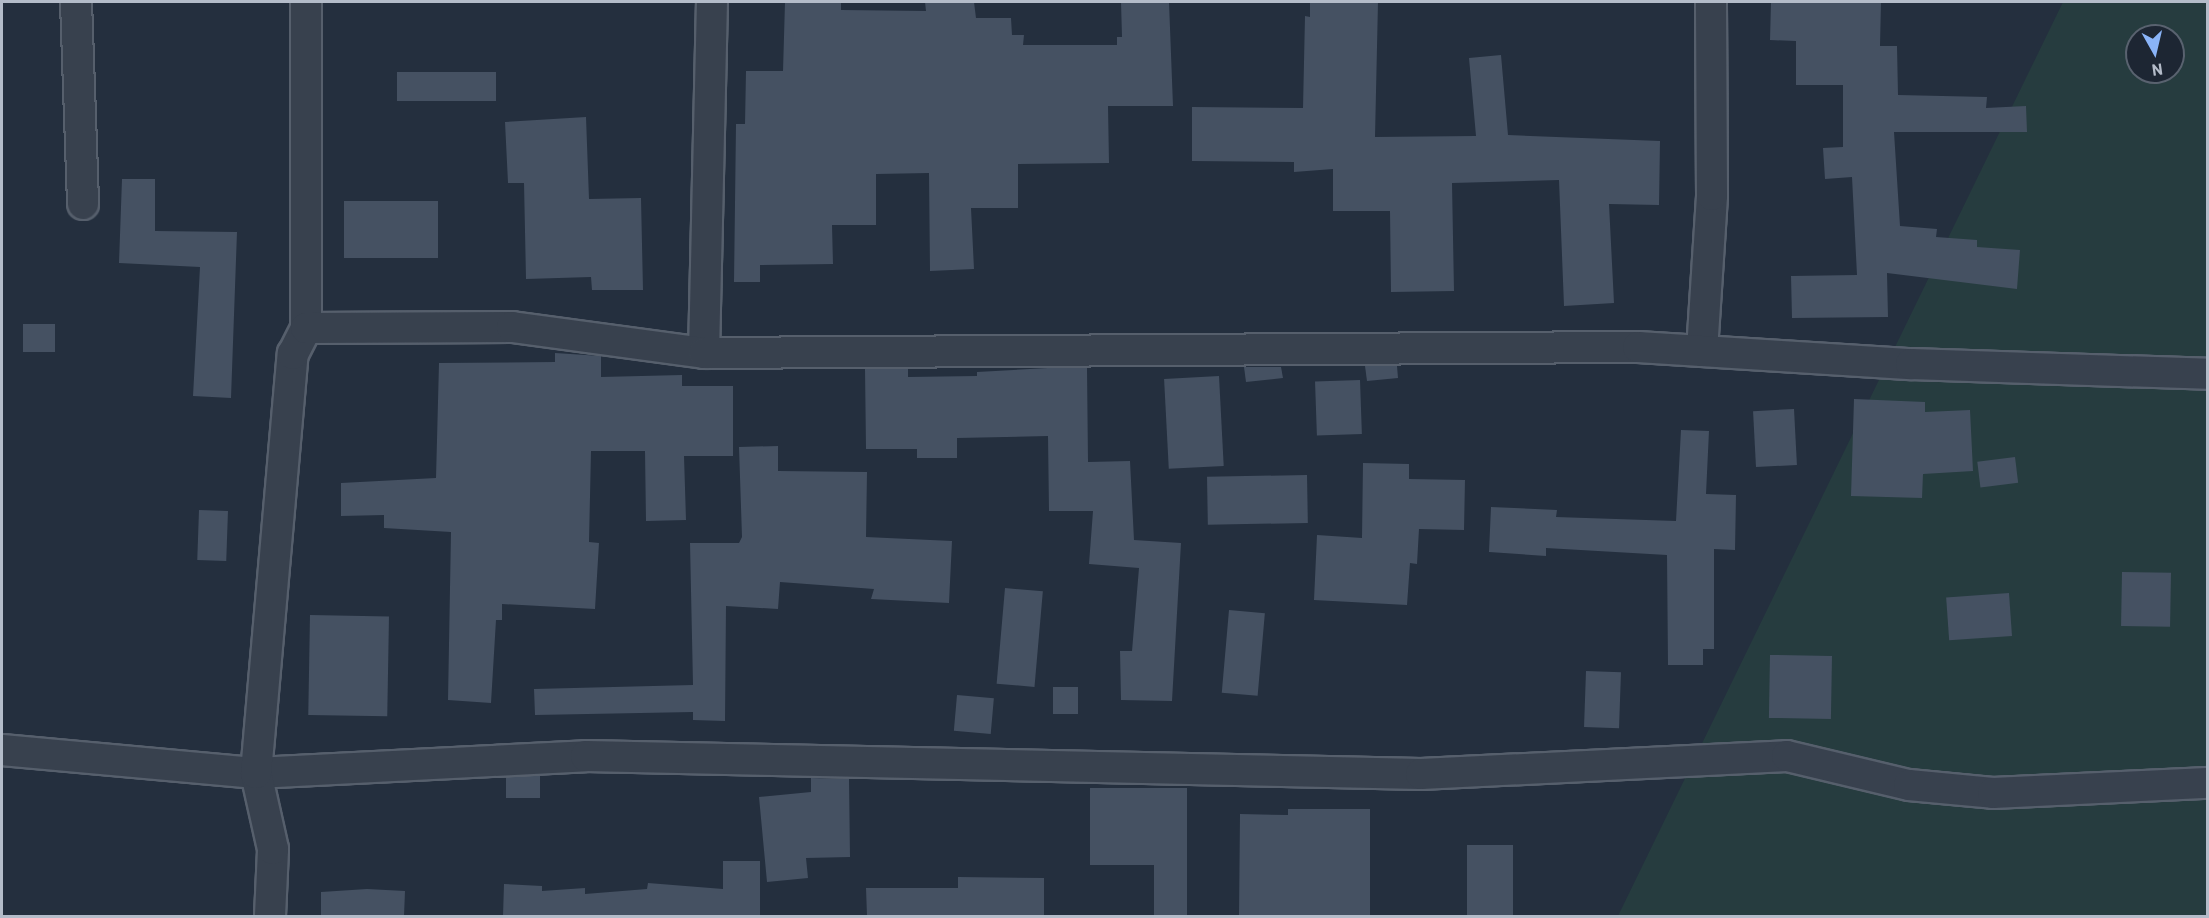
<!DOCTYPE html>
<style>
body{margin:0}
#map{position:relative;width:2209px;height:918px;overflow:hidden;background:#242f3e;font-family:Barlow,sans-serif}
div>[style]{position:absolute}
.green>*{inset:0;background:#263c3f}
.building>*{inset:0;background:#455162;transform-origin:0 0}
.roads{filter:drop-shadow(2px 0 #565f6c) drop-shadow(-2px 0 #565f6c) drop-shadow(0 2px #565f6c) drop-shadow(0 -2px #565f6c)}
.street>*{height:30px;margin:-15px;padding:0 15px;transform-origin:15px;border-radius:15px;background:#38414e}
span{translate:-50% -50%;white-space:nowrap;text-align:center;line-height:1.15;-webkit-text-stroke:6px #1d2633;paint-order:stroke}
.frame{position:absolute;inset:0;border:3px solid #b4bcc9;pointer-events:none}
.north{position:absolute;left:2125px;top:24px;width:60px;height:60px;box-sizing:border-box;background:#1d2633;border:2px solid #59626f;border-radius:50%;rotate:172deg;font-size:16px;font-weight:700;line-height:24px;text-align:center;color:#b4bcc9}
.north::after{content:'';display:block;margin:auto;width:21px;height:27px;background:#8ab4f8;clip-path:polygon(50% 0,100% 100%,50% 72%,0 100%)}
</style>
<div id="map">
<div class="green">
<i style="clip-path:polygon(evenodd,2063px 2px,2207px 2px,2207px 916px,1618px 916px,2063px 2px,2137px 36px,2173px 36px,2173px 72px,2137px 72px,2137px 36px)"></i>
</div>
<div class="building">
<i style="clip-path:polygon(785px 2px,841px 2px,841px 10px,926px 11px,925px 2px,974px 2px,976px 18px,1011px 18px,1012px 35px,1024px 35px,1023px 45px,1117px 45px,1117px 37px,1122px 37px,1121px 2px,1169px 2px,1173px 106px,1108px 106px,1109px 163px,1018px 164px,1018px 208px,971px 208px,974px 269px,930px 271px,929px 173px,876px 174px,876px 225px,832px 225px,833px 264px,760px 265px,760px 282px,734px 282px,736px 124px,745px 124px,746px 71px,783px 71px)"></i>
<i style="clip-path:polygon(1310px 2px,1378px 2px,1375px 137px,1476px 136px,1469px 58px,1501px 55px,1508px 135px,1660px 141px,1659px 205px,1609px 204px,1614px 303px,1564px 306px,1559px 180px,1452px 183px,1454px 291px,1391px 292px,1390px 211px,1333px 211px,1333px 169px,1294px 172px,1294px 162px,1192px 161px,1192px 107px,1303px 108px,1305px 16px,1310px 17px)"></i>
<i style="clip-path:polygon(1771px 2px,1881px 2px,1880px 46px,1897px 46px,1898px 95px,1987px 97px,1986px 108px,2026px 106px,2027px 132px,1894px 132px,1900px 226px,1937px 229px,1936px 237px,1977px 240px,1977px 247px,2020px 250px,2017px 289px,1887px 273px,1888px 317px,1792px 318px,1791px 276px,1857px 275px,1852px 177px,1825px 179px,1823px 148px,1843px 147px,1843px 85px,1796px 85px,1796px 41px,1770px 40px)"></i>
<i style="left:397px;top:72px;width:99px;height:29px"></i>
<i style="clip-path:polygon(586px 117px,589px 199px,641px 198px,643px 290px,592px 290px,591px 277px,526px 279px,524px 183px,508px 183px,505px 122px)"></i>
<i style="clip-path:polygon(122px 179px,155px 179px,155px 231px,237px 232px,231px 398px,193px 396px,200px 267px,119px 263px)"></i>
<i style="left:344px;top:201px;width:94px;height:57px"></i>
<i style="left:23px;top:324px;width:32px;height:28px"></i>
<i style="clip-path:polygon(555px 353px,601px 356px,601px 377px,682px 375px,682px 386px,733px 386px,733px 456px,684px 456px,686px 520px,646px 521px,645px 451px,591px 451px,589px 542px,599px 543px,595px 609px,502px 604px,502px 620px,496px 620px,491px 703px,448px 700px,451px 532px,384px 528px,384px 515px,341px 516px,341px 483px,436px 478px,439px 363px,555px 362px)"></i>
<i style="clip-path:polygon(1365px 366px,1397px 366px,1398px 378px,1367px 381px)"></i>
<i style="clip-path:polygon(1244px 367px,1281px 367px,1283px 378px,1246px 382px)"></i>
<i style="clip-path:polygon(1048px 368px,1087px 368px,1088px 462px,1130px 461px,1134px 540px,1181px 543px,1172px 701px,1121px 700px,1120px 651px,1132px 651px,1139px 568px,1089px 564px,1093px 511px,1049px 511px,1048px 436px,957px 438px,957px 458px,917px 458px,917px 449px,866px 449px,865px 369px,908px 369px,908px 377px,977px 376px,977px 372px)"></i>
<i style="left:1219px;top:376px;width:90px;height:55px;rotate:87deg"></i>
<i style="left:1360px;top:380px;width:54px;height:45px;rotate:88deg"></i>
<i style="clip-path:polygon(1854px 399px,1925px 402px,1925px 412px,1970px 410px,1973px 471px,1923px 474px,1922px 498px,1851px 496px)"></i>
<i style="left:1794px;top:409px;width:56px;height:41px;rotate:87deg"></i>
<i style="clip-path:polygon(1681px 430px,1709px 431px,1706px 494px,1736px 495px,1735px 550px,1714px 549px,1714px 649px,1703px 649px,1703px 665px,1668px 665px,1667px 555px,1546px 548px,1546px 556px,1489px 552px,1491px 507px,1557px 510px,1556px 517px,1676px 521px)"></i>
<i style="clip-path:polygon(778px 446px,778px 471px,867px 472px,866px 537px,952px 541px,949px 603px,871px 599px,874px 589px,780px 582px,778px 609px,726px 606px,725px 721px,693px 720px,693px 712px,535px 715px,534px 689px,693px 685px,690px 543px,739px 543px,742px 537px,739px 447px)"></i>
<i style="left:2015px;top:457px;width:26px;height:38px;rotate:83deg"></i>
<i style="clip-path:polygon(1363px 463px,1409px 464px,1409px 479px,1465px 480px,1464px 530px,1419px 529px,1417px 564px,1410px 563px,1407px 605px,1314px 600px,1317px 535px,1362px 538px)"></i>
<i style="left:1307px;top:475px;width:48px;height:100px;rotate:89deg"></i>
<i style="left:199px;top:510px;width:29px;height:50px;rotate:2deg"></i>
<i style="left:2122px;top:572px;width:49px;height:54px;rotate:1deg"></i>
<i style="left:1005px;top:588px;width:38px;height:96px;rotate:5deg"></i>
<i style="left:2009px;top:593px;width:43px;height:63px;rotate:86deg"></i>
<i style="left:1229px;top:610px;width:36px;height:83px;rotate:5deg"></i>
<i style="left:310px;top:615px;width:79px;height:100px;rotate:1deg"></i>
<i style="left:1832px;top:656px;width:63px;height:62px;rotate:91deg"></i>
<i style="left:1586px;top:671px;width:35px;height:56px;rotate:2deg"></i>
<i style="left:1053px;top:687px;width:25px;height:27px"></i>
<i style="left:957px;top:695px;width:37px;height:36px;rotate:5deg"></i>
<i style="left:540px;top:776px;width:22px;height:34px;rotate:90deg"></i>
<i style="clip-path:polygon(811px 778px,849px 779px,850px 857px,806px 858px,808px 878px,767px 882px,759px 797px,811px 792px)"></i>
<i style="clip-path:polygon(1090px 788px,1187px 788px,1187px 916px,1154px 916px,1154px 865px,1090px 865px)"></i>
<i style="clip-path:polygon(1288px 809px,1370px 809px,1370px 916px,1239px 916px,1240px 814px,1288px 815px)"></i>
<i style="left:1513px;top:845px;width:71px;height:46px;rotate:90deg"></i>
<i style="clip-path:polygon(723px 861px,760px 861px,760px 916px,503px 916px,504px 884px,542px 886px,542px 891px,585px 888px,585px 894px,647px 889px,648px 883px,723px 889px)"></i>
<i style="clip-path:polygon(958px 877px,1044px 878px,1044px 916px,867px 916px,866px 888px,958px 888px)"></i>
<i style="clip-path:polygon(367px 889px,405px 891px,404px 916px,321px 916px,321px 892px)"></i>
</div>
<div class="roads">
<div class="street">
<i style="left:76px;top:2px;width:202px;rotate:88deg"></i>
<i style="left:306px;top:2px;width:326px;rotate:90deg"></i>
<i style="left:1702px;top:351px;width:156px;rotate:-86.3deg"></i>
<i style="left:1712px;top:195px;width:193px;rotate:-90.3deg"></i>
<i style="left:704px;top:353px;width:351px;rotate:-88.7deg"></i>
<i style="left:2px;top:750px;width:255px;rotate:5.2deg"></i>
<i style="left:256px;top:773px;width:330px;rotate:-2.9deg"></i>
<i style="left:586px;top:756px;width:835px;rotate:1.23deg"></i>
<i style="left:1421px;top:774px;width:366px;rotate:-2.8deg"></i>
<i style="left:1787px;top:756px;width:125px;rotate:13.4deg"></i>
<i style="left:1909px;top:785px;width:84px;rotate:5.4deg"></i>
<i style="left:1993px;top:793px;width:215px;rotate:-2.7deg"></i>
<i style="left:270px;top:916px;width:67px;rotate:-87.4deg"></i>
<i style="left:273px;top:849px;width:78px;rotate:-102.6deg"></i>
<i style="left:256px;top:773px;width:421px;rotate:-85deg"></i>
<i style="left:293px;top:354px;width:29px;rotate:-63deg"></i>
<i style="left:306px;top:328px;width:206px;rotate:-0.3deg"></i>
<i style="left:512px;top:327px;width:194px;rotate:7.7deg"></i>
<i style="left:704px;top:353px;width:934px;rotate:-0.37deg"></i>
<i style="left:1638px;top:347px;width:274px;rotate:3.6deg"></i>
<i style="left:1911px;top:364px;width:297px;rotate:1.9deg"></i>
</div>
</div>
<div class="frame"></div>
<div class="north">N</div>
</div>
